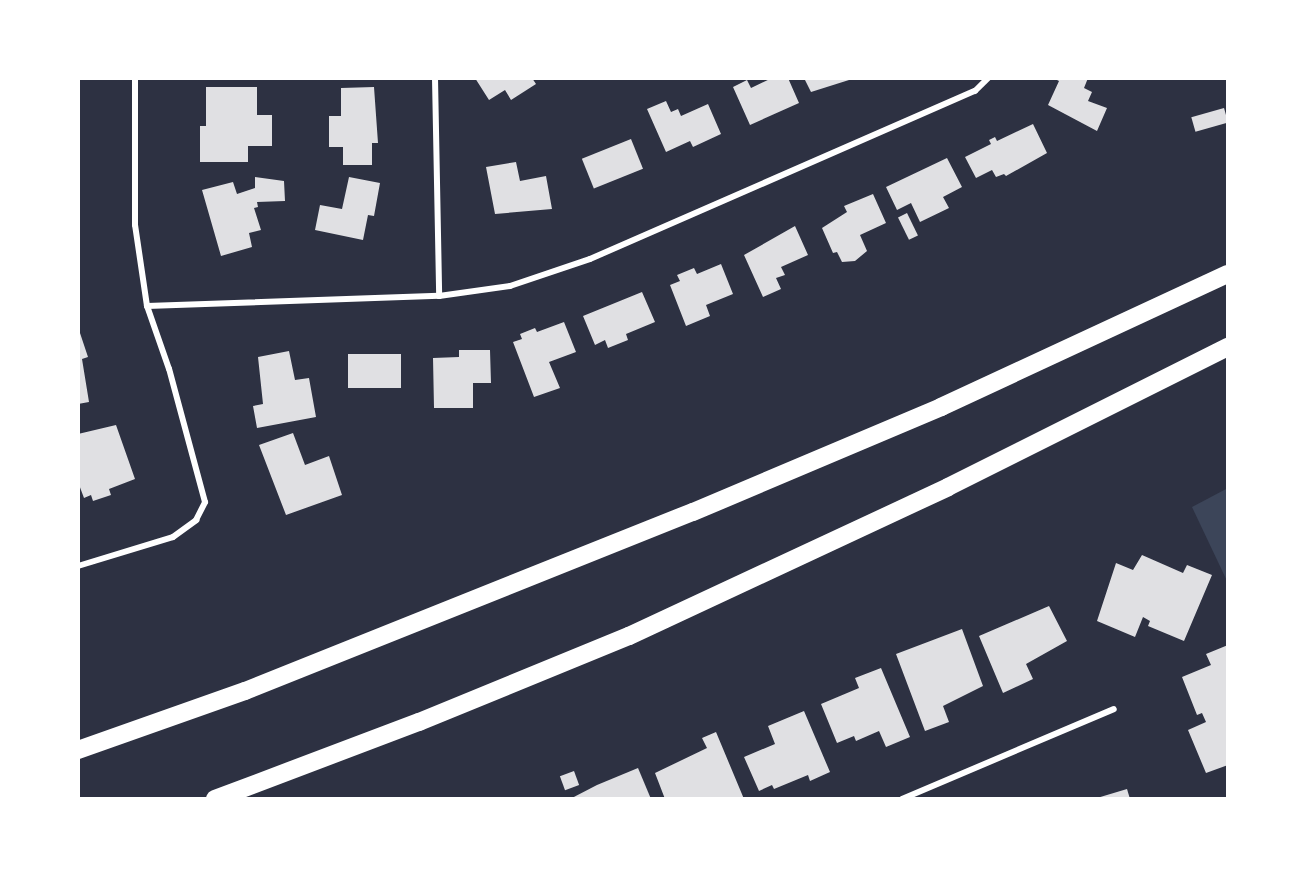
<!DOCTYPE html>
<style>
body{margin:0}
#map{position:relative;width:1306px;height:877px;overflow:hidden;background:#2d3142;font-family:Helvetica,sans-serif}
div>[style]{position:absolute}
.green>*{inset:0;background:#3c4559}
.building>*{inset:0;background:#e0e0e3;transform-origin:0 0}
.minor>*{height:6px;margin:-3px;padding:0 3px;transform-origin:3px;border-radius:3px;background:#fff}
.motorway>*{height:18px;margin:-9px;padding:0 9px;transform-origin:9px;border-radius:9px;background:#fff}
span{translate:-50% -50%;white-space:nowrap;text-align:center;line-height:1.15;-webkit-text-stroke:4.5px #fff;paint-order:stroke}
.frame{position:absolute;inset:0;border:80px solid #fff;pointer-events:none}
</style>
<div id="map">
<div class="green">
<i style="clip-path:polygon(1228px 488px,1228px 583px,1192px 507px)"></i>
</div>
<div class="building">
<i style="clip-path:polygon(475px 78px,532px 78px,536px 84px,511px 100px,505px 90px,489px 100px)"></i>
<i style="clip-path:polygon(772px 78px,788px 78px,799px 103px,750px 125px,733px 87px,747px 80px,751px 88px)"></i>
<i style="clip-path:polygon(804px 78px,848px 78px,849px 80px,811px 92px)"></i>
<i style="clip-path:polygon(1053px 78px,1088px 78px,1084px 88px,1092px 92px,1088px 101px,1107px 108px,1097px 131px,1048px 105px,1059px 81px)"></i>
<i style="clip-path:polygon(206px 87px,257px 87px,257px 115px,272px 115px,272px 146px,248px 146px,248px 162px,200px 162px,200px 126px,206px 126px)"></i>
<i style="clip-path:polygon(374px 87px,378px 143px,372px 143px,372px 165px,343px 165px,343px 147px,329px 147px,329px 116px,341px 116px,341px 88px)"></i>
<i style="clip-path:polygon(666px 101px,671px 112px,678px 109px,681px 116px,708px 104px,721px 134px,693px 147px,690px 141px,666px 152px,647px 109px)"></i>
<i style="left:1224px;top:108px;width:15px;height:34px;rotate:74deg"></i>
<i style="clip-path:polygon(1033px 124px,1047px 153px,1006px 176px,1004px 174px,996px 177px,992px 170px,976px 178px,965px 157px,991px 144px,989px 140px,995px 137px,997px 141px)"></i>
<i style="left:631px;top:139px;width:32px;height:53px;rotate:68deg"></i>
<i style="clip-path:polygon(947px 158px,962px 187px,943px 197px,949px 208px,920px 222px,911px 203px,897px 210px,886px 187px)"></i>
<i style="clip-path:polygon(516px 162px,520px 181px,546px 176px,552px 209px,495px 214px,486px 167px)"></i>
<i style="clip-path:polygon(255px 177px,284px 181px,285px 201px,257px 202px,258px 207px,254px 208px,261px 230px,249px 233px,252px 247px,221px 256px,202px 190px,233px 182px,237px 194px,255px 188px)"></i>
<i style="clip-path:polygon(349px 177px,380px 183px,374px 216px,368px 215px,363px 240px,315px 230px,320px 205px,342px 209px)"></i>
<i style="clip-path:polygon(873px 194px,886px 223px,860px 235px,867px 251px,855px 261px,842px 262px,837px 252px,833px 253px,822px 228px,847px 212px,844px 206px)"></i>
<i style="left:907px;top:213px;width:25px;height:10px;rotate:64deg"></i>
<i style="clip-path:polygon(795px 226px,808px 255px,781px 267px,785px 275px,776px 278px,781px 289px,763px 297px,744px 255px)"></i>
<i style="clip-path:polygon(721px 264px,733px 294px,706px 305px,710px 316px,686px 326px,670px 285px,680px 281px,677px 275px,694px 268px,697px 274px)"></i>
<i style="clip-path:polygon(642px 292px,655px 322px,626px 334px,628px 340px,608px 348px,605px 340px,595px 345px,583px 316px)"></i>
<i style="clip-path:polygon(564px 322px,576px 352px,549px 362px,560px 388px,534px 397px,513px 342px,522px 339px,520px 334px,535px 328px,537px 332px)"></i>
<i style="clip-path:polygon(78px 327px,88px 357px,82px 359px,89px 402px,78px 404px)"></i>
<i style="clip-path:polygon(459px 350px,490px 350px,491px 383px,473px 383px,473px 408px,434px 408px,433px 358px,459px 357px)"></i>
<i style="clip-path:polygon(289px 351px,295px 380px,309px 378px,316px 417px,257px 428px,253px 406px,263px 404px,258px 357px)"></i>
<i style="left:348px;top:354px;width:53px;height:34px"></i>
<i style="clip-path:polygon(116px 425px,135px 479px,109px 489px,111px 495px,93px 501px,91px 495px,84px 498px,78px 482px,78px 434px)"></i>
<i style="clip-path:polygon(293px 433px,305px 465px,329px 456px,342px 495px,286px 515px,259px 445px)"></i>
<i style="clip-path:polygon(1142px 555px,1183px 573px,1187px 565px,1212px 575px,1184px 641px,1148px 626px,1150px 621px,1143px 617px,1135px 637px,1097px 621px,1116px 563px,1133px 570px)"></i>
<i style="clip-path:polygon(1049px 606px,1067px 641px,1026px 664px,1033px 679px,1003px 693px,979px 636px)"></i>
<i style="clip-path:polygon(962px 629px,983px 686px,943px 706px,949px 722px,925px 731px,896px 654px)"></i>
<i style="clip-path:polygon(1228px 645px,1228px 765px,1206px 773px,1188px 730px,1206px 722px,1202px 713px,1197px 715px,1182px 677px,1211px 665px,1206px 654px)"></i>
<i style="clip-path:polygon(881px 668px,910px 737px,886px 747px,879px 731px,856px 741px,854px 736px,837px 743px,821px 704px,859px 688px,855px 678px)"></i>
<i style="clip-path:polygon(804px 711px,830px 772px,810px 781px,808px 775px,774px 789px,772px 785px,759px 791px,744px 757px,775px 744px,768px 726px)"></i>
<i style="clip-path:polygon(716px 732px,744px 799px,665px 799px,655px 773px,707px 748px,702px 738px)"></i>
<i style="clip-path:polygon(638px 768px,651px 799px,570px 799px,597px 785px)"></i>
<i style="left:574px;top:771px;width:15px;height:15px;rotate:70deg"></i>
<i style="clip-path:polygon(1127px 789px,1130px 799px,1097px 799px,1097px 798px)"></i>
</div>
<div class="minor">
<i style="left:435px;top:78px;width:218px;rotate:88.9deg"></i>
<i style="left:147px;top:306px;width:292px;rotate:-2deg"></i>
<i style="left:439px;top:296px;width:72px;rotate:-8deg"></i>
<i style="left:510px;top:286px;width:84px;rotate:-18.6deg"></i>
<i style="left:590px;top:259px;width:420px;rotate:-23.6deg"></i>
<i style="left:975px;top:91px;width:18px;rotate:-45deg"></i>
<i style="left:78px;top:566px;width:99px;rotate:-17deg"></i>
<i style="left:173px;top:537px;width:29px;rotate:-36deg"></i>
<i style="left:196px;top:520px;width:20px;rotate:-63deg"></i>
<i style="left:205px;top:502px;width:138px;rotate:-105.1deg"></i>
<i style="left:169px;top:369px;width:67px;rotate:-109.2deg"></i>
<i style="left:147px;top:306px;width:82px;rotate:-98.4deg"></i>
<i style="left:135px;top:225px;width:147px;rotate:-90deg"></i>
<i style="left:902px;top:799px;width:230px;rotate:-23deg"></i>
</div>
<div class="motorway">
<i style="left:78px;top:750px;width:177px;rotate:-19.5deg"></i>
<i style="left:245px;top:691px;width:482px;rotate:-21.8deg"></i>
<i style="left:693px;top:512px;width:269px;rotate:-22.9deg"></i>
<i style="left:941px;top:407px;width:316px;rotate:-24.9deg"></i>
<i style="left:215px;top:799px;width:218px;rotate:-20.7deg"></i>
<i style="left:419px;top:722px;width:227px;rotate:-22.3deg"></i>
<i style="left:629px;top:636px;width:352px;rotate:-25deg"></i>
<i style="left:948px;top:487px;width:313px;rotate:-26.6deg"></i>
</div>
<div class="frame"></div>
</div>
